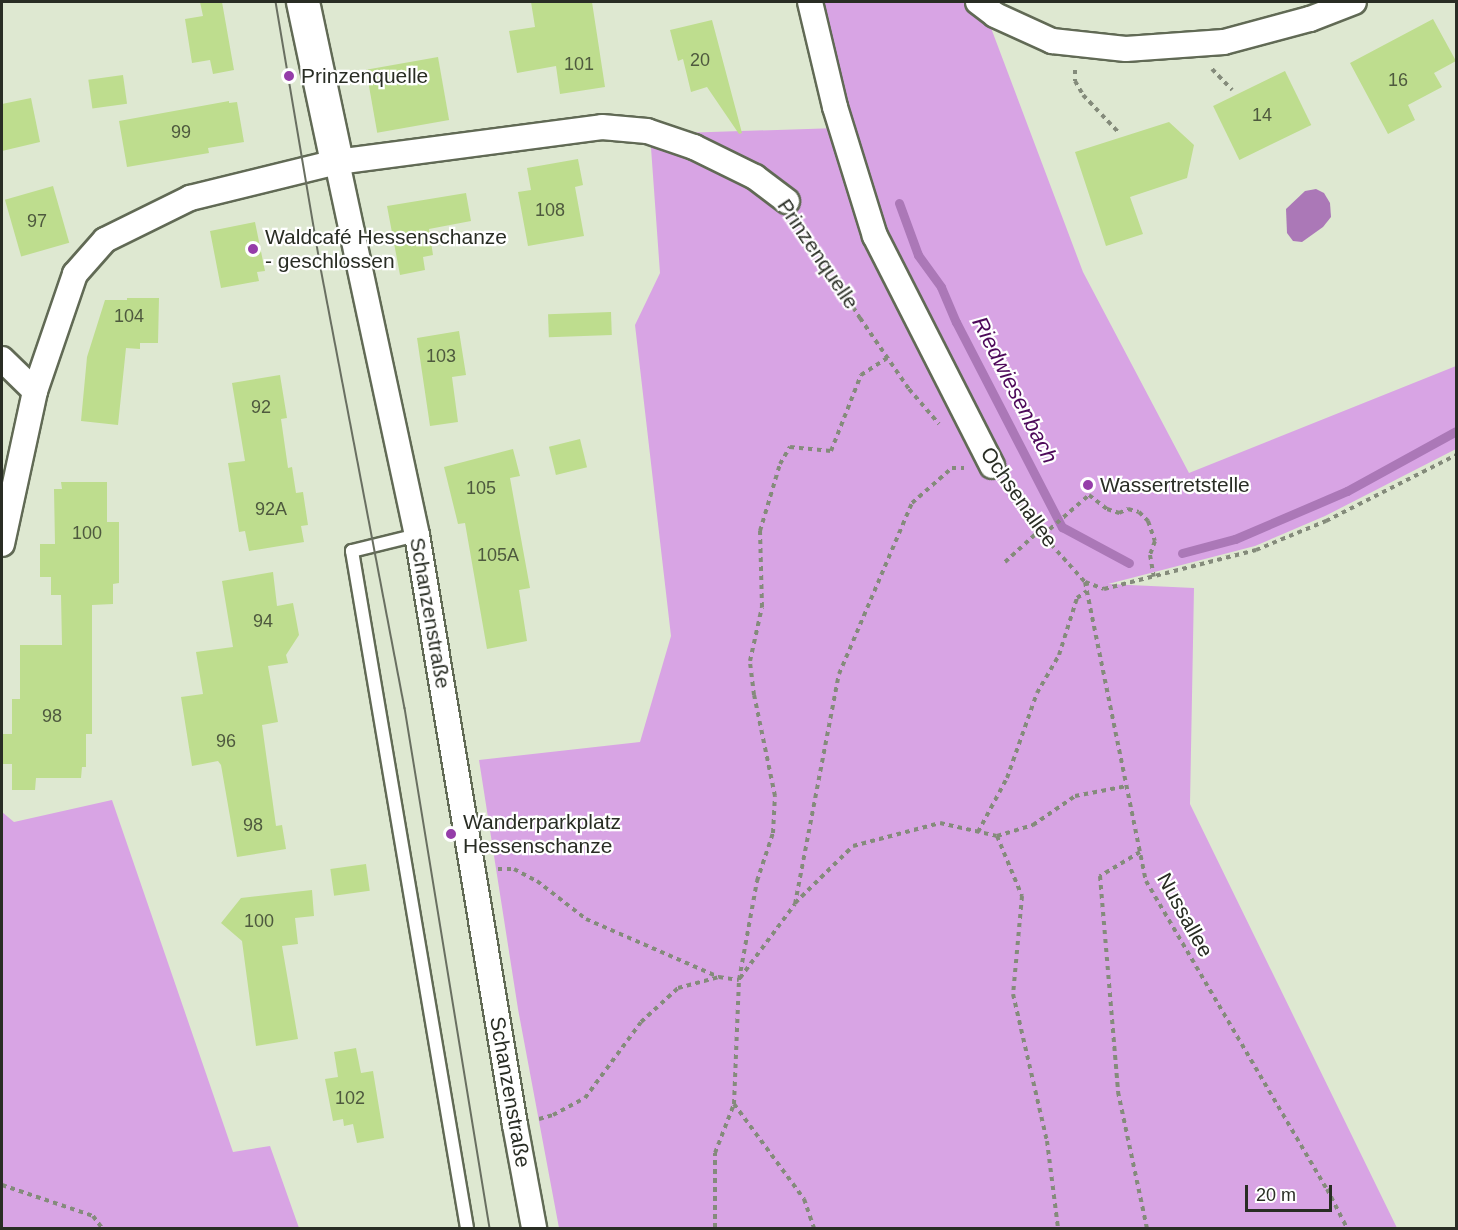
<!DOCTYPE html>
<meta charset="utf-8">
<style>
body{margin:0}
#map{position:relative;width:1458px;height:1230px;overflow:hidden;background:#dee8d1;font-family:Helvetica,sans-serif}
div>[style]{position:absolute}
.green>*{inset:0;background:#d8a4e4}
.water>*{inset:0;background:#ab78b7}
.stream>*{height:9px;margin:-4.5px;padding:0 4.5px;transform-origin:4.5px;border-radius:4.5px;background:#ab78b7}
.building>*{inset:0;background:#bedd8e;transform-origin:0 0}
.path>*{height:4px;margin-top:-2px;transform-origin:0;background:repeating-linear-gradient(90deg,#848b7b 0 4.5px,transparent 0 9px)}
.roads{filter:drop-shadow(2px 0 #616a55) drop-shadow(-2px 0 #616a55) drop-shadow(0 2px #616a55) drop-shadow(0 -2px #616a55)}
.service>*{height:12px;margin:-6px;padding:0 6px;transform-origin:6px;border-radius:6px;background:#fff}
.minor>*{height:24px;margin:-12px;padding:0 12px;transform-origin:12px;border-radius:12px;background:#fff}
.tertiary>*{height:32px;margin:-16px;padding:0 16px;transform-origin:16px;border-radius:16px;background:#fff}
.tram>*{height:1.5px;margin:-0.75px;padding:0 0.75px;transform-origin:0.75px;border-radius:0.75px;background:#696f61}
.dots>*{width:16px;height:16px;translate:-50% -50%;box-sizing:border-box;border:3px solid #fff;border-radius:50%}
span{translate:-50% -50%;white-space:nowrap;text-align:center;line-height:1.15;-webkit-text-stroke:4.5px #fff;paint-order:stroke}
.number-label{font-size:18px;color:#4e593e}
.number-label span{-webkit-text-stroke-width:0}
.poi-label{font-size:21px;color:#292d24}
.left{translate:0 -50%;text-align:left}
.street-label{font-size:21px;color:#292d24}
.water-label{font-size:22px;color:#4d095a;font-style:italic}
.frame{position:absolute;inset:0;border:3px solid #292d24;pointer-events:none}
.scale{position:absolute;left:1245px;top:1185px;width:87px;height:27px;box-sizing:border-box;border:3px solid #292d24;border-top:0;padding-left:8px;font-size:18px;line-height:21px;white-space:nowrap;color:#292d24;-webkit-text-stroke:4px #fff;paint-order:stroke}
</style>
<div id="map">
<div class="green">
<i style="clip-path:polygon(817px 2px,963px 2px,988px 20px,1083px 272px,1189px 473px,1456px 366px,1456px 449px,1325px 516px,1255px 546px,1108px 584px,1194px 588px,1190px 804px,1397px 1228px,559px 1228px,518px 1009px,479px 760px,640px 742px,671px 636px,635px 325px,660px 273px,650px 134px,838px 128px)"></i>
<i style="clip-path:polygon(112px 800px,233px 1152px,270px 1146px,299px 1228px,2px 1228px,2px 812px,14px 822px)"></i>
</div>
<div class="water">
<i style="clip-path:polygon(1316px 189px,1324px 193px,1330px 203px,1331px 217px,1323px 227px,1302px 242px,1293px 241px,1287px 233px,1286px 209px,1305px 191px)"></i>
</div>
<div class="stream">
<i style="left:899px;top:203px;width:55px;rotate:69.9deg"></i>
<i style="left:918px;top:255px;width:39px;rotate:54deg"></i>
<i style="left:941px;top:287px;width:38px;rotate:67deg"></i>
<i style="left:956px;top:322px;width:231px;rotate:62.7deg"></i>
<i style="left:1062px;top:527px;width:76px;rotate:28.2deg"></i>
<i style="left:1182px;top:553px;width:55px;rotate:-14.8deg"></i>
<i style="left:1235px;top:539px;width:122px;rotate:-23.2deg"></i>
<i style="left:1347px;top:491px;width:124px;rotate:-28.8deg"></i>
</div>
<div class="building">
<i style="clip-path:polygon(200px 2px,222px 2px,234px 70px,213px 74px,210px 60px,192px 63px,185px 19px,203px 16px)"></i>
<i style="clip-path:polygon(531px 2px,592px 2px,605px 87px,560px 94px,556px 66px,517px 73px,509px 31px,535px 27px)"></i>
<i style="clip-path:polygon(1433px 19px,1456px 61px,1434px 73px,1442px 87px,1408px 105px,1415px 120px,1388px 134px,1350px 63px)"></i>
<i style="clip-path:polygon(712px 20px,742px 133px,739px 134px,707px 87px,691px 92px,683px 59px,678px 61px,670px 30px)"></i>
<i style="left:438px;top:57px;width:64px;height:73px;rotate:80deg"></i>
<i style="left:1285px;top:71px;width:60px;height:80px;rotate:64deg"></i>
<i style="left:123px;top:75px;width:29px;height:35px;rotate:82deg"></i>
<i style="clip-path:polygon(31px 98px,40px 142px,2px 151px,2px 104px)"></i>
<i style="clip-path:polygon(229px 101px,229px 103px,237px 102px,244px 142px,208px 148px,209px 153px,127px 167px,119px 121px)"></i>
<i style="clip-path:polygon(1169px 122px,1194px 145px,1187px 178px,1130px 197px,1143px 234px,1106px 246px,1075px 152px)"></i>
<i style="clip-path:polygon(578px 159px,583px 185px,575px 187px,584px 236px,528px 246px,518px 192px,531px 190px,527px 168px)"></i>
<i style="left:53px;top:186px;width:59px;height:50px;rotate:74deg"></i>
<i style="clip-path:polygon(466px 193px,471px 221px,429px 229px,433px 255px,423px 257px,425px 270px,400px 275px,387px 206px)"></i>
<i style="clip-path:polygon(255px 222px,265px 271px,257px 272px,259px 281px,221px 288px,210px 231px)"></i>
<i style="clip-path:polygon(127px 298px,159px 298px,158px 343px,140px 343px,140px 349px,126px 348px,118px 425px,81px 421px,87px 357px,105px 300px,127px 300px)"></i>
<i style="left:611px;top:312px;width:23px;height:63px;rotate:88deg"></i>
<i style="clip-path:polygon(459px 331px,466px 375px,452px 377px,458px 422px,430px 426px,417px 338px)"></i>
<i style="clip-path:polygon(280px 375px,287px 418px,281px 419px,288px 468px,292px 467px,296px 493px,303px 492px,308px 525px,301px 526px,304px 542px,249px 551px,245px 531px,239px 532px,228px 463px,245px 461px,232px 383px)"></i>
<i style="left:580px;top:439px;width:29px;height:32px;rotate:76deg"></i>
<i style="clip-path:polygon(513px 449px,520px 476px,510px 478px,530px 588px,519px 590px,527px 641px,487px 649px,465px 523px,458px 524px,444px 467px)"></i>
<i style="clip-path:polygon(61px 482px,107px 482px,107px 522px,119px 522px,119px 583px,113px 584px,113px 604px,92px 605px,92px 734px,86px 734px,86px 767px,82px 767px,81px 778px,36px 778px,35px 790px,12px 790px,12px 764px,2px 764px,2px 734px,12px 734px,12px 699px,20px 699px,20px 645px,62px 645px,61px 595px,51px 595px,51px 577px,40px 577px,40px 544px,55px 544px,54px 489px,62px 489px)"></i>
<i style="clip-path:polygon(273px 572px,277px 606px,293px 603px,299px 635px,286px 655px,288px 663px,268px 666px,278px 722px,262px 725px,276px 826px,282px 825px,286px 849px,237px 857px,221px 765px,218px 761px,192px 766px,181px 697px,203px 694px,196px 652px,233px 647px,222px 581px)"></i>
<i style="left:366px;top:864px;width:27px;height:36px;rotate:82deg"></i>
<i style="clip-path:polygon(312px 890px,314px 916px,295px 918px,298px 944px,282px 946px,298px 1039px,256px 1046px,242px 941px,221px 923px,241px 898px)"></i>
<i style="clip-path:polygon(356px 1048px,361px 1073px,373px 1071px,384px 1138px,357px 1143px,353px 1124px,344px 1126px,343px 1119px,333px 1121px,325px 1079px,338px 1077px,334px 1052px)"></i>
</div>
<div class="path">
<i style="left:1212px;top:69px;width:29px;rotate:46deg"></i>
<i style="left:1075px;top:70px;width:11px;rotate:90deg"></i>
<i style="left:1075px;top:81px;width:16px;rotate:60deg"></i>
<i style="left:1083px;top:95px;width:52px;rotate:46.5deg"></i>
<i style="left:801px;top:223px;width:112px;rotate:58.2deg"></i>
<i style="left:860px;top:318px;width:86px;rotate:55.4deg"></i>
<i style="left:909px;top:389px;width:46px;rotate:49.4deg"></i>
<i style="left:1008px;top:488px;width:53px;rotate:54.2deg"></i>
<i style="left:1039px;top:531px;width:69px;rotate:48deg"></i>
<i style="left:1085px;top:582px;width:20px;rotate:20deg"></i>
<i style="left:1104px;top:589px;width:157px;rotate:-14.4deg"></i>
<i style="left:1256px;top:550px;width:76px;rotate:-22.5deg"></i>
<i style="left:1326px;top:521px;width:146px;rotate:-26.9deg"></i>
<i style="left:1043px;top:535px;width:61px;rotate:-41deg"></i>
<i style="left:1089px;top:495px;width:23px;rotate:38deg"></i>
<i style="left:1107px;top:509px;width:13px;rotate:18deg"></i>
<i style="left:1119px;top:513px;width:10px;rotate:-24deg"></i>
<i style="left:1128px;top:509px;width:11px;rotate:15deg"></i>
<i style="left:1139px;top:512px;width:13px;rotate:45deg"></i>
<i style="left:1148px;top:521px;width:21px;rotate:71deg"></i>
<i style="left:1155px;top:541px;width:15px;rotate:110deg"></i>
<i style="left:1150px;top:555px;width:22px;rotate:80deg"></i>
<i style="left:1005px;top:562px;width:46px;rotate:-42.4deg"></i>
<i style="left:1085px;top:582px;width:305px;rotate:78.5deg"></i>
<i style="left:1146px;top:881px;width:357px;rotate:59.6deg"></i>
<i style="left:1327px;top:1189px;width:44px;rotate:62.9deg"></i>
<i style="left:978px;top:832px;width:61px;rotate:-61.8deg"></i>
<i style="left:1007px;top:778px;width:90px;rotate:-70.6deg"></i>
<i style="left:1037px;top:693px;width:44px;rotate:-59.9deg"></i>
<i style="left:1059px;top:655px;width:60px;rotate:-72.5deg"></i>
<i style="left:1077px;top:598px;width:12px;rotate:-35deg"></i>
<i style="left:997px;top:836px;width:65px;rotate:67.4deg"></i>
<i style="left:1022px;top:896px;width:98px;rotate:95.2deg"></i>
<i style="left:1013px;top:994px;width:151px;rotate:77deg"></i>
<i style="left:1047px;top:1141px;width:88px;rotate:82.8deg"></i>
<i style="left:1140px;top:852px;width:47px;rotate:149deg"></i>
<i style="left:1100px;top:876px;width:217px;rotate:85.2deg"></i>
<i style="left:1118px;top:1092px;width:139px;rotate:78deg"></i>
<i style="left:498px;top:869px;width:16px"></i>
<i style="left:514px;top:869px;width:26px;rotate:28deg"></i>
<i style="left:537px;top:881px;width:62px;rotate:37.8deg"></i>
<i style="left:586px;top:919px;width:145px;rotate:23.6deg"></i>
<i style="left:719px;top:977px;width:20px;rotate:9deg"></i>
<i style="left:795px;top:903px;width:81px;rotate:-44.5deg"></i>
<i style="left:853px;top:846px;width:90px;rotate:-14.8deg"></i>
<i style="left:940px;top:823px;width:58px;rotate:12.8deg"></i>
<i style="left:997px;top:836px;width:38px;rotate:-17deg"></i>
<i style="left:1033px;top:825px;width:51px;rotate:-34.6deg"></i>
<i style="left:1075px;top:796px;width:53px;rotate:-10.9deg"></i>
<i style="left:740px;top:978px;width:92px;rotate:-53.4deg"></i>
<i style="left:795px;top:904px;width:234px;rotate:-79.2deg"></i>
<i style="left:839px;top:674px;width:186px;rotate:-66.9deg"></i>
<i style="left:912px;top:503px;width:53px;rotate:-41.2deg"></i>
<i style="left:952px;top:468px;width:12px"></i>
<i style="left:734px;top:1104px;width:118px;rotate:53.6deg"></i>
<i style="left:804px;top:1199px;width:31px;rotate:71deg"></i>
<i style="left:539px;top:1119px;width:15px;rotate:-16deg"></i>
<i style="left:553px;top:1115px;width:36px;rotate:-28deg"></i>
<i style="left:585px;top:1098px;width:94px;rotate:-53.6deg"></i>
<i style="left:641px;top:1022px;width:50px;rotate:-42.6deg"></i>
<i style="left:678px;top:988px;width:42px;rotate:-15deg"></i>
<i style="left:2px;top:1185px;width:96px;rotate:18.8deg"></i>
<i style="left:93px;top:1216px;width:15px;rotate:53deg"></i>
<i style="left:715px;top:1228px;width:75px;rotate:-90deg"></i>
<i style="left:715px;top:1153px;width:53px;rotate:-68.8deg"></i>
<i style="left:734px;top:1104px;width:124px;rotate:-87.7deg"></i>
<i style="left:739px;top:980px;width:101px;rotate:-79.7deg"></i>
<i style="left:757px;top:881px;width:51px;rotate:-71.6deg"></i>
<i style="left:773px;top:833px;width:37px;rotate:-87deg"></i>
<i style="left:775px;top:796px;width:103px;rotate:-101.7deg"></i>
<i style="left:754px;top:695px;width:34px;rotate:-97deg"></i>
<i style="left:750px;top:661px;width:55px;rotate:-77.5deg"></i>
<i style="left:762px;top:607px;width:76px;rotate:-91.5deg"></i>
<i style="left:760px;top:531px;width:70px;rotate:-73.4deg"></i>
<i style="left:780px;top:464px;width:20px;rotate:-60deg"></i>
<i style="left:790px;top:447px;width:41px;rotate:5.6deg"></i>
<i style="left:831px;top:451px;width:82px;rotate:-68.5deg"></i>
<i style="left:861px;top:375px;width:31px;rotate:-33deg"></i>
</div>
<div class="roads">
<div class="service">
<i style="left:417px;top:535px;width:67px;rotate:166.2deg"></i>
<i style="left:352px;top:551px;width:687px;rotate:80.36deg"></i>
</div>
<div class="minor">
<i style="left:810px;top:2px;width:108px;rotate:76.6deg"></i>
<i style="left:835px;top:107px;width:135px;rotate:72.8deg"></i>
<i style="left:875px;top:236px;width:258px;rotate:63deg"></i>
<i style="left:978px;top:2px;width:21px;rotate:37deg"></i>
<i style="left:995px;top:15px;width:63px;rotate:24.5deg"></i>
<i style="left:1052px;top:41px;width:74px;rotate:6.2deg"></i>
<i style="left:1126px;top:49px;width:98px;rotate:-4.1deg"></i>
<i style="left:1224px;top:42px;width:89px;rotate:-15deg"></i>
<i style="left:1310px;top:19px;width:47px;rotate:-21.1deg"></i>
<i style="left:337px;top:162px;width:381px;rotate:77.9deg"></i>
<i style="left:417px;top:535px;width:598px;rotate:80.57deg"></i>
<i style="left:515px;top:1125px;width:105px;rotate:79.5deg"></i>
<i style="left:2px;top:359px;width:46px;rotate:44.1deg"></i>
<i style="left:2px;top:544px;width:157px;rotate:-77.8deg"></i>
<i style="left:35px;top:391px;width:124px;rotate:-71.1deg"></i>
<i style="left:75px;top:274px;width:45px;rotate:-48.6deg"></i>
<i style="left:105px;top:240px;width:95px;rotate:-26.3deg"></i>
<i style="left:190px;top:198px;width:151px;rotate:-13.8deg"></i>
<i style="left:337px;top:162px;width:267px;rotate:-7.5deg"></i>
<i style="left:602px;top:127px;width:45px;rotate:5.1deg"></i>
<i style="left:647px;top:131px;width:50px;rotate:18.8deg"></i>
<i style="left:694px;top:147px;width:68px;rotate:26.2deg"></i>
<i style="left:755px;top:177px;width:40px;rotate:37deg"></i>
</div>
<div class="tertiary">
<i style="left:303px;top:2px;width:164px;rotate:78deg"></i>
</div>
</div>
<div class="tram">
<i style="left:276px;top:2px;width:265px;rotate:80.4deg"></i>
<i style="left:320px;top:263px;width:453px;rotate:79.2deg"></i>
<i style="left:405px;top:708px;width:527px;rotate:80.72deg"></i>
</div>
<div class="dots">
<i style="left:289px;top:76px;background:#953da9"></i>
<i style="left:253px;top:249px;background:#953da9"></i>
<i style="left:1088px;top:485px;background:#953da9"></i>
<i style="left:451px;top:834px;background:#953da9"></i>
</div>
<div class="number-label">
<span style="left:700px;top:60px">20</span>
<span style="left:579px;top:64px">101</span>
<span style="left:1398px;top:80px">16</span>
<span style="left:1262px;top:115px">14</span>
<span style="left:181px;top:132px">99</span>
<span style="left:550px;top:210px">108</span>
<span style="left:37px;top:221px">97</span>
<span style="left:129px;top:316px">104</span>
<span style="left:441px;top:356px">103</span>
<span style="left:261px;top:407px">92</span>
<span style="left:481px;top:488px">105</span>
<span style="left:271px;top:509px">92A</span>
<span style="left:87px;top:533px">100</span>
<span style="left:498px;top:555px">105A</span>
<span style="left:263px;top:621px">94</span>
<span style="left:52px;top:716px">98</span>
<span style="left:226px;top:741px">96</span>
<span style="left:253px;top:825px">98</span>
<span style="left:259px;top:921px">100</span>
<span style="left:350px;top:1098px">102</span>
</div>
<div class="poi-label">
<span class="left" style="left:301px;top:76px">Prinzenquelle</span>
<span class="left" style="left:265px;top:249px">Waldcafé Hessenschanze<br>- geschlossen</span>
<span class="left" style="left:1100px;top:485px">Wassertretstelle</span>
<span class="left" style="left:463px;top:834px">Wanderparkplatz<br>Hessenschanze</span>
</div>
<div class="street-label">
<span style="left:818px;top:254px;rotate:56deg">Prinzenquelle</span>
<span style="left:1019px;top:497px;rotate:55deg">Ochsenallee</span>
<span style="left:430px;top:613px;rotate:80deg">Schanzenstraße</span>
<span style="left:1185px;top:915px;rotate:61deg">Nussallee</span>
<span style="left:510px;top:1092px;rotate:80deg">Schanzenstraße</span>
</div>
<div class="water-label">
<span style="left:1015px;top:390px;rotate:63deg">Riedwiesenbach</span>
</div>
<div class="frame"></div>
<div class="scale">20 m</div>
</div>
